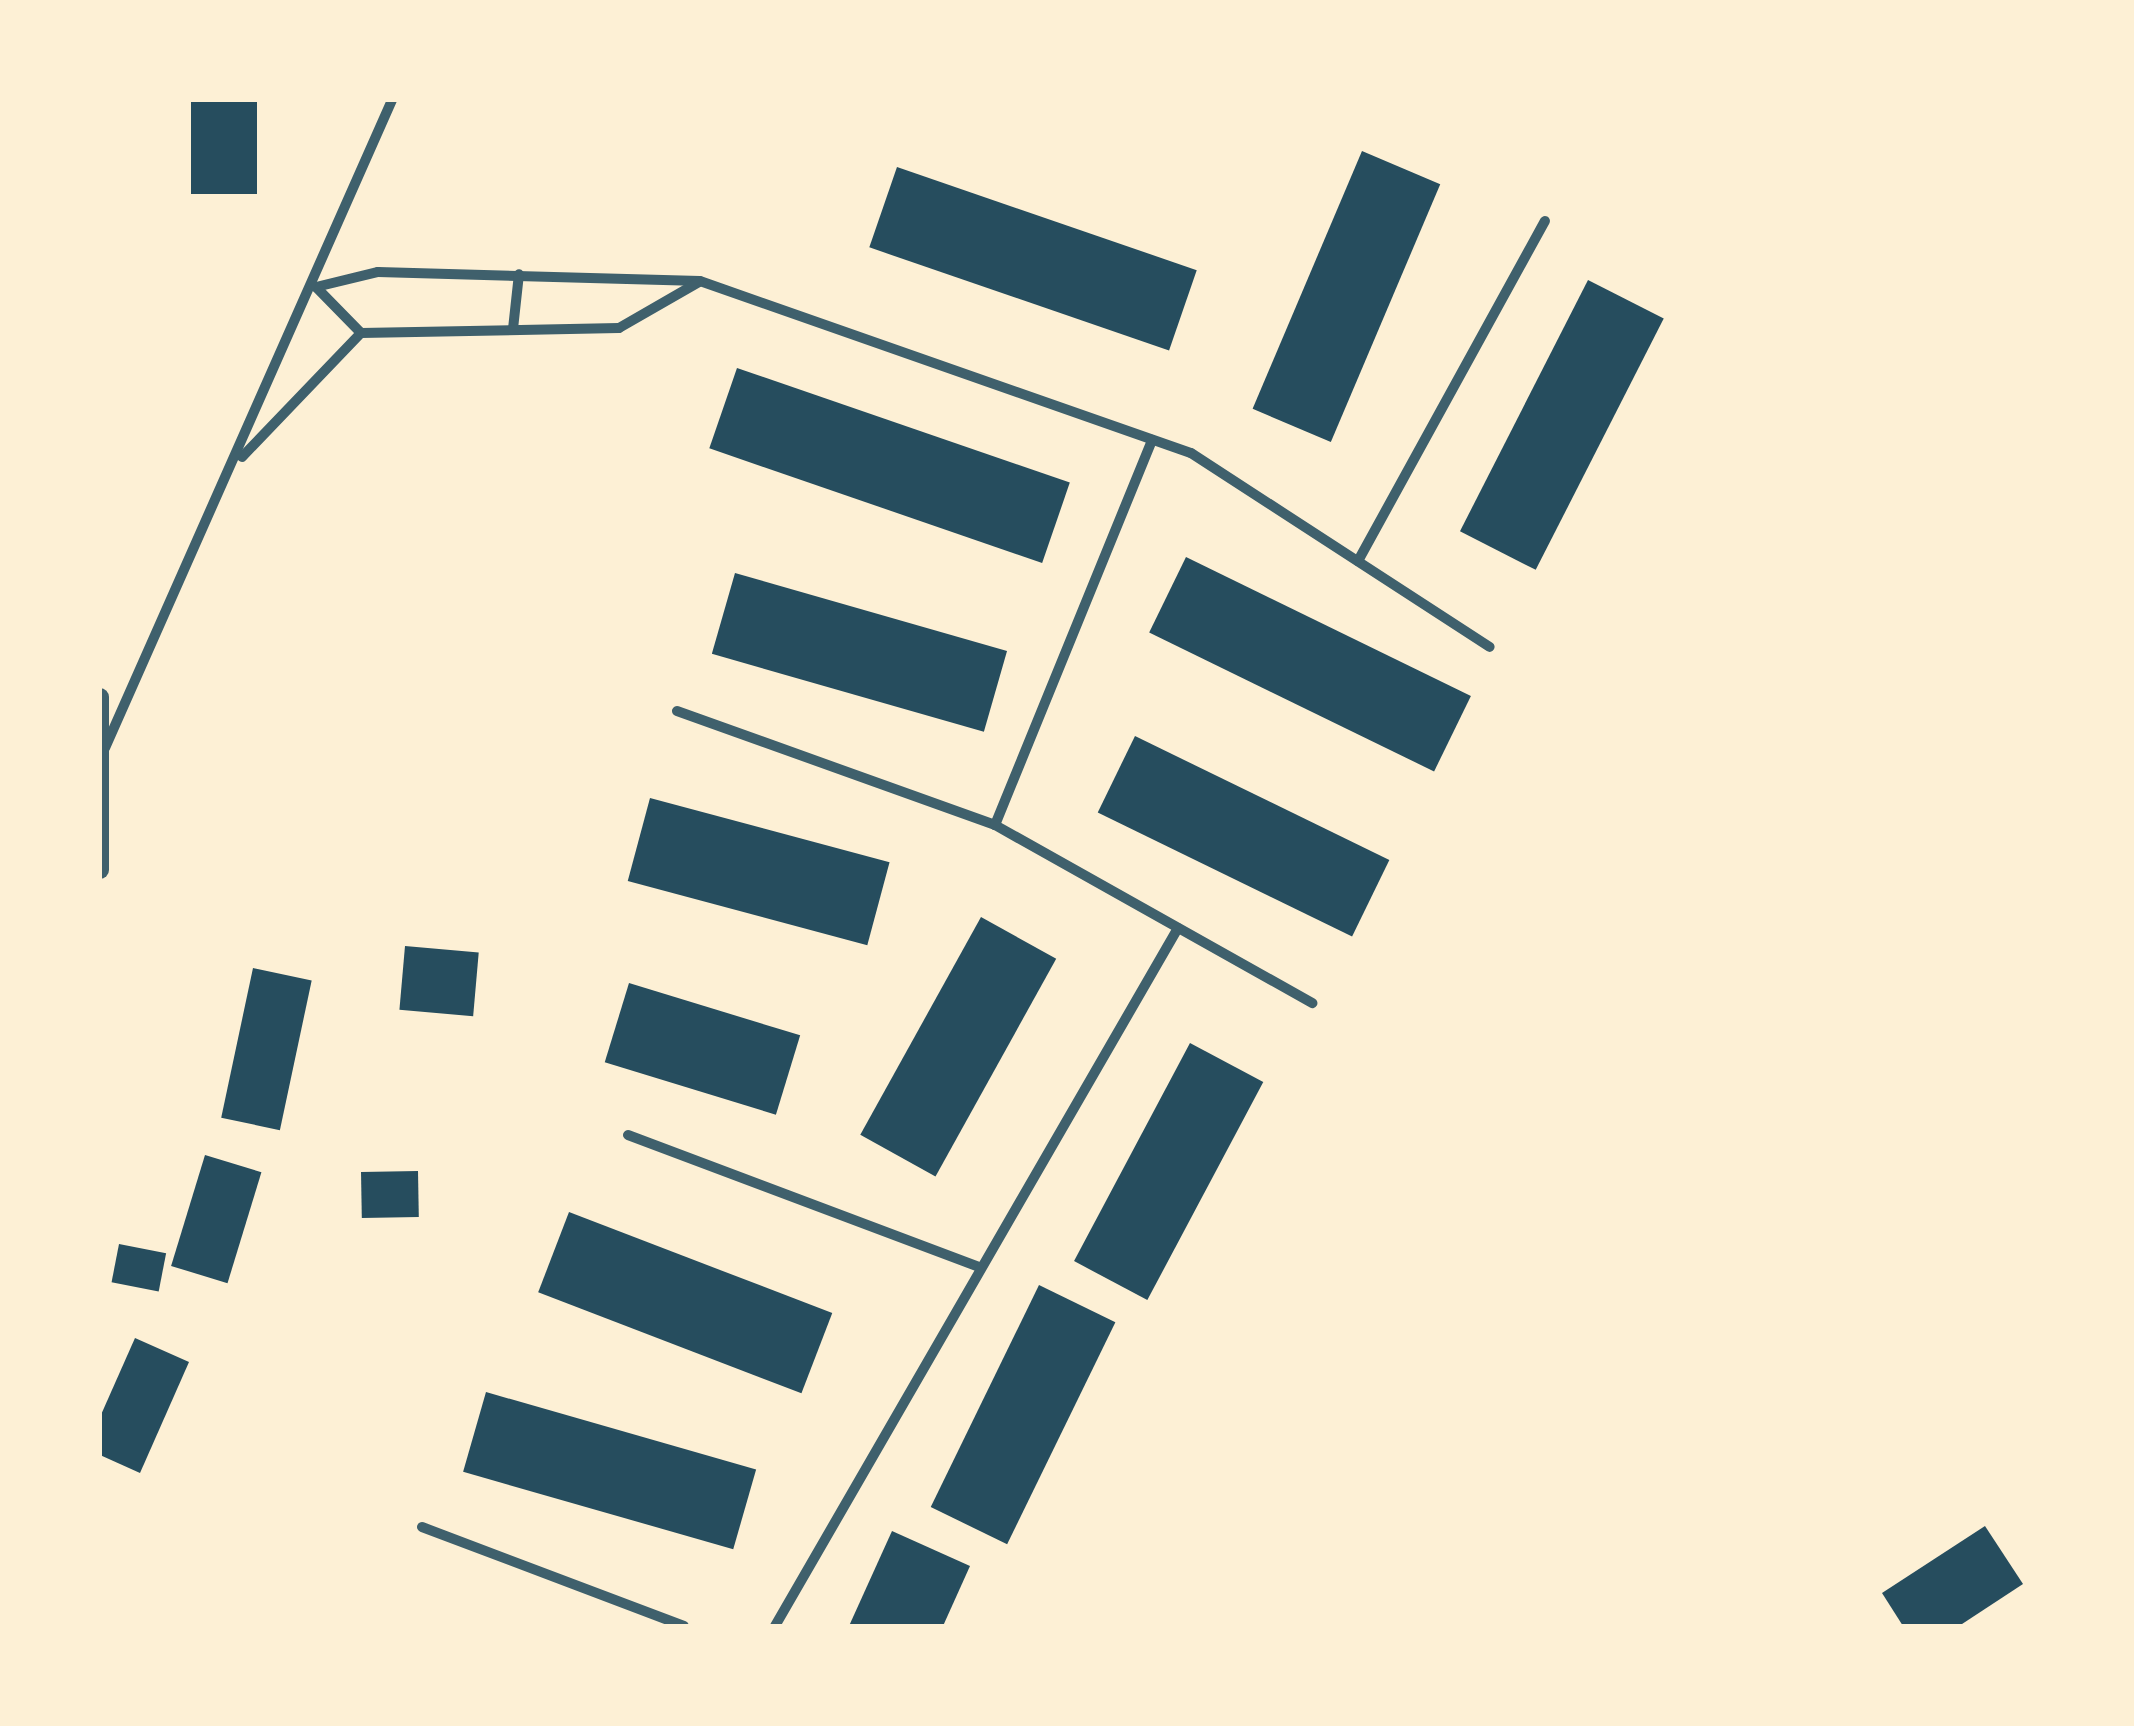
<!DOCTYPE html>
<style>
body{margin:0}
#map{position:relative;width:2134px;height:1726px;overflow:hidden;background:#fdf0d5;font-family:"Alegreya Sans",sans-serif}
div>[style]{position:absolute}
.building>*{inset:0;background:#264d5e;transform-origin:0 0}
.minor>*{height:10px;margin:-5px;padding:0 5px;transform-origin:5px;border-radius:5px;background:#3f606c}
.tertiary>*{height:18px;margin:-9px;padding:0 9px;transform-origin:9px;border-radius:9px;background:#3f606c}
span{translate:-50% -50%;white-space:nowrap;text-align:center;line-height:1.15;-webkit-text-stroke:8px #fdf0d5;paint-order:stroke}
.frame{position:absolute;inset:0;border:102px solid #fdf0d5;pointer-events:none}
</style>
<div id="map">
<div class="building">
<i style="left:191px;top:100px;width:66px;height:94px"></i>
<i style="left:1362px;top:151px;width:85px;height:280px;rotate:23deg"></i>
<i style="left:897px;top:167px;width:317px;height:85px;rotate:19deg"></i>
<i style="left:1588px;top:280px;width:85px;height:282px;rotate:27deg"></i>
<i style="left:737px;top:368px;width:352px;height:85px;rotate:19deg"></i>
<i style="left:1186px;top:557px;width:317px;height:84px;rotate:26deg"></i>
<i style="left:735px;top:573px;width:283px;height:84px;rotate:16deg"></i>
<i style="left:1135px;top:736px;width:283px;height:85px;rotate:26deg"></i>
<i style="left:650px;top:798px;width:248px;height:86px;rotate:15deg"></i>
<i style="left:981px;top:917px;width:86px;height:249px;rotate:29deg"></i>
<i style="left:405px;top:946px;width:74px;height:64px;rotate:5deg"></i>
<i style="left:253px;top:968px;width:60px;height:153px;rotate:12deg"></i>
<i style="left:629px;top:983px;width:179px;height:83px;rotate:17deg"></i>
<i style="left:1190px;top:1043px;width:83px;height:247px;rotate:28deg"></i>
<i style="left:205px;top:1155px;width:59px;height:116px;rotate:17deg"></i>
<i style="left:418px;top:1171px;width:46px;height:57px;rotate:89deg"></i>
<i style="left:569px;top:1212px;width:282px;height:86px;rotate:21deg"></i>
<i style="left:119px;top:1244px;width:48px;height:39px;rotate:11deg"></i>
<i style="left:1039px;top:1285px;width:85px;height:247px;rotate:26deg"></i>
<i style="clip-path:polygon(135px 1338px,189px 1362px,140px 1473px,100px 1455px,100px 1417px)"></i>
<i style="left:486px;top:1392px;width:281px;height:83px;rotate:16deg"></i>
<i style="clip-path:polygon(1985px 1526px,2023px 1584px,1959px 1626px,1903px 1626px,1882px 1593px)"></i>
<i style="clip-path:polygon(892px 1531px,970px 1566px,943px 1626px,849px 1626px)"></i>
</div>
<div class="minor">
<i style="left:316px;top:287px;width:64px;rotate:-13.6deg"></i>
<i style="left:378px;top:272px;width:322px;rotate:1.6deg"></i>
<i style="left:700px;top:281px;width:520px;rotate:19.31deg"></i>
<i style="left:1191px;top:453px;width:356px;rotate:33deg"></i>
<i style="left:316px;top:287px;width:64px;rotate:45.6deg"></i>
<i style="left:513px;top:329px;width:55px;rotate:-83.8deg"></i>
<i style="left:242px;top:457px;width:172px;rotate:-46.2deg"></i>
<i style="left:361px;top:333px;width:258px;rotate:-1.1deg"></i>
<i style="left:619px;top:328px;width:92px;rotate:-29.9deg"></i>
<i style="left:1358px;top:561px;width:388px;rotate:-61.2deg"></i>
<i style="left:677px;top:711px;width:338px;rotate:19.7deg"></i>
<i style="left:995px;top:825px;width:364px;rotate:29.3deg"></i>
<i style="left:105px;top:748px;width:709px;rotate:-66.11deg"></i>
<i style="left:995px;top:825px;width:416px;rotate:-67.8deg"></i>
<i style="left:628px;top:1135px;width:377px;rotate:20.6deg"></i>
<i style="left:422px;top:1527px;width:280px;rotate:20.7deg"></i>
<i style="left:775px;top:1626px;width:806px;rotate:-60deg"></i>
</div>
<div class="tertiary">
<i style="left:100px;top:697px;width:173px;rotate:90deg"></i>
</div>
<div class="frame"></div>
</div>
